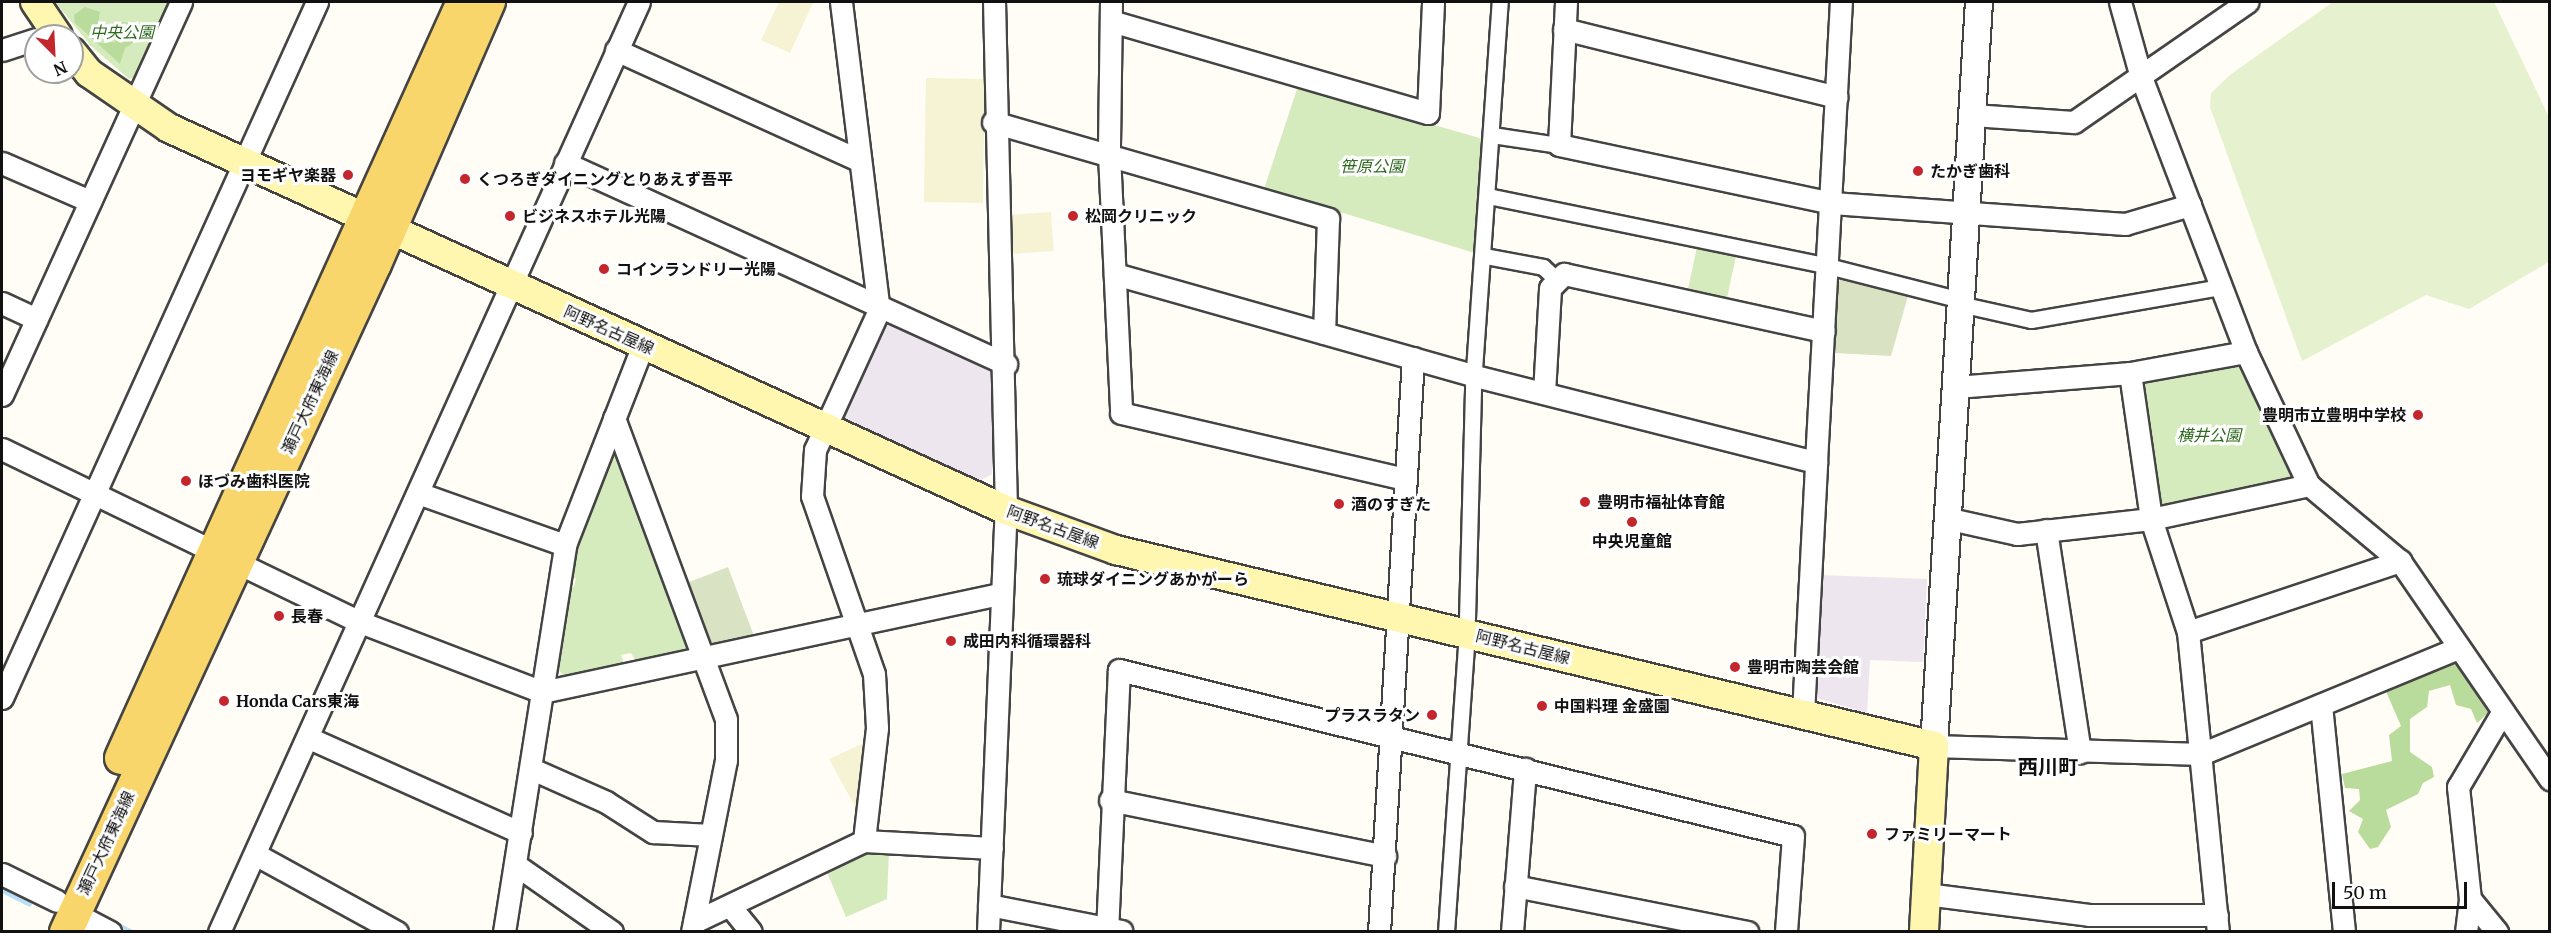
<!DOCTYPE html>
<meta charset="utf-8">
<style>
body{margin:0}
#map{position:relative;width:2551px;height:933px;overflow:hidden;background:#fffdf5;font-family:Merriweather,"Noto Sans JP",serif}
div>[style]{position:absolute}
.industrial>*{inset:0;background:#eee6ef}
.farmland>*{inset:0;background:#f6f3d4;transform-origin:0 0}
.green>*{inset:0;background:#d5ebbd;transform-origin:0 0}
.forest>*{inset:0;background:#b9dc9c}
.cemetery>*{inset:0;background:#d9e3c4}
.pitch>*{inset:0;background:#e6f2cf}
.stream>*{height:5px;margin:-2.5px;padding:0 2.5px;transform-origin:2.5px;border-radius:2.5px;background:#b9e0f7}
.roads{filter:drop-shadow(2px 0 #444) drop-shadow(-2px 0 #444) drop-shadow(0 2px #444) drop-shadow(0 -2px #444)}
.pedestrian>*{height:15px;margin:-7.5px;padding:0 7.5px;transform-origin:7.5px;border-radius:7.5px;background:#fff}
.minor>*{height:21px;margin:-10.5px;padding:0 10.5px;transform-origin:10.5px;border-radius:10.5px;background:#fff}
.tertiary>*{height:26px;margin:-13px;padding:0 13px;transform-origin:13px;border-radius:13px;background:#fff}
.secondary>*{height:28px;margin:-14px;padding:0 14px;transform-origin:14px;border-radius:14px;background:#fff6b0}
.primary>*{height:32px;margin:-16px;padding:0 16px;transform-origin:16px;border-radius:16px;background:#f9d66b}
.dots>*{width:16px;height:16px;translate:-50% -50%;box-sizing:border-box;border:3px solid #fff;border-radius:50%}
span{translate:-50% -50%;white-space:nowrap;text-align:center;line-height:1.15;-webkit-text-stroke:6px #fff;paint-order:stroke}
.park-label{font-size:16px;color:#2f6b1f;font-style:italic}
.poi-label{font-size:16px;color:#111;font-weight:700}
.left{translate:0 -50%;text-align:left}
.right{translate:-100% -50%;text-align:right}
.street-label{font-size:16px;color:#111}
.quarter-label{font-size:20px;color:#111;font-weight:700}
.frame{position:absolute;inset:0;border:3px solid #111;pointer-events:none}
.north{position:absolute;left:24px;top:24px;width:60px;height:60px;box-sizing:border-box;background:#fff;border:2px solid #a0a0a0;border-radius:50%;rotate:156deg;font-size:16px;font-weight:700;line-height:24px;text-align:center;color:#111}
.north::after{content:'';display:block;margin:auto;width:21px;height:27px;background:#c4262e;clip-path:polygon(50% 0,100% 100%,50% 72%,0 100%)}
.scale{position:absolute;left:2332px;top:882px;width:135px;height:27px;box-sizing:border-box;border:3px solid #111;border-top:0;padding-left:8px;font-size:18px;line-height:21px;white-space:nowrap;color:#111;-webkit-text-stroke:4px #fff;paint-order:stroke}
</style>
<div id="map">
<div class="industrial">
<i style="clip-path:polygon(890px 320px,997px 373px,992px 474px,979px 481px,843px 419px,840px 410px,880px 324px)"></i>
<i style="clip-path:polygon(1820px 575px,1927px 579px,1923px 662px,1870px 660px,1867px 713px,1814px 697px)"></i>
</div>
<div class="farmland">
<i style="clip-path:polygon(779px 2px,813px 3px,790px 53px,761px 40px)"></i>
<i style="left:926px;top:78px;width:59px;height:124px;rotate:1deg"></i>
<i style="left:1051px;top:212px;width:39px;height:43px;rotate:86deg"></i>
<i style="clip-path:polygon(868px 741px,858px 812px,829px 759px)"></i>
</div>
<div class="green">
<i style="clip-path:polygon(55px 2px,169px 2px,134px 78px,129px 79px,91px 46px)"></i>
<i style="clip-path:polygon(1298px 86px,1483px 139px,1478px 254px,1264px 189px)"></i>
<i style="left:1697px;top:247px;width:40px;height:45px;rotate:12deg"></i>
<i style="clip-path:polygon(2235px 361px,2243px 366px,2295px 474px,2292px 482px,2165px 508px,2156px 502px,2140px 386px,2146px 379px)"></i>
<i style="clip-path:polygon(611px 453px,623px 453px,655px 542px,647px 545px,652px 553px,658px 552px,691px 644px,684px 653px,637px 663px,631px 653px,621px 655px,625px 666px,566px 678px,554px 665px,565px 585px,574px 587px,576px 578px,566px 576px)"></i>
<i style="clip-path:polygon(865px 850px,889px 850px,887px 899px,846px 917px,826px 870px)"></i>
</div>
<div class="forest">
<i style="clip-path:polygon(85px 7px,100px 12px,96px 35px,101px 43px,115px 42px,117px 21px,141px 25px,140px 39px,125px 48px,120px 64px,75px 23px,74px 15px)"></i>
<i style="clip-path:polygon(2449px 662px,2457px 665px,2488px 713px,2477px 723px,2471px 709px,2456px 705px,2450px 685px,2429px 691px,2427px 707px,2410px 719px,2410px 752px,2432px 767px,2434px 777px,2423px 783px,2418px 794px,2386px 810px,2391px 827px,2378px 847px,2370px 849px,2358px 832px,2363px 819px,2349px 811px,2360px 800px,2359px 789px,2345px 788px,2342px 774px,2392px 761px,2389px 735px,2401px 726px,2385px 689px)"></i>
</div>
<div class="cemetery">
<i style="clip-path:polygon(1844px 277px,1908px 296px,1891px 356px,1834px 353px,1838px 282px)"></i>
<i style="clip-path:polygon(728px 567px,754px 636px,713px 645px,684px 584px)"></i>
</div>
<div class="pitch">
<i style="clip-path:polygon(2333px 2px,2494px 2px,2549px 117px,2549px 262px,2469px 309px,2426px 295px,2302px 361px,2210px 107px,2211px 93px,2231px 74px)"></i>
</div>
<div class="stream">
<i style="left:2px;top:890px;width:30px;rotate:27deg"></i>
<i style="left:112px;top:922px;width:22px;rotate:27deg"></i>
</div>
<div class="roads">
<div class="pedestrian">
<i style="left:1492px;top:135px;width:68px;rotate:8.5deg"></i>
<i style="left:1488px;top:196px;width:347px;rotate:11.6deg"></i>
<i style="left:1828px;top:266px;width:125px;rotate:14.4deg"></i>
<i style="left:1485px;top:256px;width:59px;rotate:10.7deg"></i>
<i style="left:1543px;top:267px;width:18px;rotate:43deg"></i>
<i style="left:1973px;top:307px;width:59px;rotate:12.6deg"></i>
<i style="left:2031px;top:320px;width:193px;rotate:-9.9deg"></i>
<i style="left:1467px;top:619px;width:235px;rotate:-88.5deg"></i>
<i style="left:1473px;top:384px;width:383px;rotate:-86deg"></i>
<i style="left:1446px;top:932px;width:287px;rotate:-86deg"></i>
</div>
<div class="minor">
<i style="left:841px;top:2px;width:310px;rotate:83deg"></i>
<i style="left:879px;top:310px;width:154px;rotate:114.6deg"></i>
<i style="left:815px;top:450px;width:46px;rotate:93.7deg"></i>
<i style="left:812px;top:496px;width:188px;rotate:70.8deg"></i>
<i style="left:874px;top:674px;width:54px;rotate:86.8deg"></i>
<i style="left:877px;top:728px;width:114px;rotate:96.6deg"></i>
<i style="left:1111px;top:2px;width:152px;rotate:90.8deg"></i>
<i style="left:1109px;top:154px;width:259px;rotate:87.3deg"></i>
<i style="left:1121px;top:413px;width:292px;rotate:13.1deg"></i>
<i style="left:1566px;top:2px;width:143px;rotate:92.8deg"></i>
<i style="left:1559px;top:145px;width:279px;rotate:12deg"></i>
<i style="left:1832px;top:203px;width:294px;rotate:4.1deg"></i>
<i style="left:2125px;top:224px;width:68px;rotate:-16.3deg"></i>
<i style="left:2120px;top:2px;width:78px;rotate:74.4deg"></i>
<i style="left:2141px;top:77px;width:294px;rotate:69.1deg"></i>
<i style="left:2246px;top:352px;width:147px;rotate:64.7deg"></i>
<i style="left:2309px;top:485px;width:119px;rotate:39.9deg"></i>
<i style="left:2400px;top:561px;width:265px;rotate:55.5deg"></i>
<i style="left:1111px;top:21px;width:330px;rotate:16.2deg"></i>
<i style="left:1428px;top:113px;width:111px;rotate:-87.4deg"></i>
<i style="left:1564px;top:29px;width:281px;rotate:14deg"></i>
<i style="left:2px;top:50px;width:36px;rotate:-18deg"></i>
<i style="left:616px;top:50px;width:267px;rotate:24.4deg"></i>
<i style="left:1972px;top:115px;width:102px;rotate:3.9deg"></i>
<i style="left:2074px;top:122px;width:211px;rotate:-34.7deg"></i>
<i style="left:993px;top:122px;width:349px;rotate:16.1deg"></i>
<i style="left:1328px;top:219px;width:114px;rotate:92deg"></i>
<i style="left:2px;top:163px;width:96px;rotate:23.4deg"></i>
<i style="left:565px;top:163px;width:485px;rotate:24.5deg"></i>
<i style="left:1115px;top:274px;width:374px;rotate:15.8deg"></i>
<i style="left:1475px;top:376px;width:352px;rotate:14.2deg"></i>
<i style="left:1816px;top:462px;width:461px;rotate:-86.9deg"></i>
<i style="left:2px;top:303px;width:38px;rotate:25deg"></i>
<i style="left:2130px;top:373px;width:148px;rotate:81.8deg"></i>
<i style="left:2151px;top:519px;width:119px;rotate:71.9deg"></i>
<i style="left:2188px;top:632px;width:301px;rotate:84.3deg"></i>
<i style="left:1956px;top:387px;width:175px;rotate:-4.6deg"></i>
<i style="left:2130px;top:373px;width:118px;rotate:-10.3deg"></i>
<i style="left:1544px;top:393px;width:105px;rotate:-86.7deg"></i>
<i style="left:1550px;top:288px;width:20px;rotate:-45deg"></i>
<i style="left:1564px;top:274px;width:266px;rotate:12.4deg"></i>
<i style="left:2px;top:395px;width:432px;rotate:-65.5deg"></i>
<i style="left:614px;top:418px;width:321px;rotate:69.6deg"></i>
<i style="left:726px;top:719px;width:41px;rotate:90deg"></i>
<i style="left:726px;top:760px;width:175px;rotate:101.2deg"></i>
<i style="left:2px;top:449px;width:398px;rotate:25.8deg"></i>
<i style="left:360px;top:622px;width:195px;rotate:21deg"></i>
<i style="left:542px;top:692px;width:469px;rotate:-12.1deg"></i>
<i style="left:418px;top:493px;width:156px;rotate:19.5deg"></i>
<i style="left:1950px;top:519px;width:69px;rotate:12.6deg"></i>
<i style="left:2017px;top:534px;width:135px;rotate:-6.4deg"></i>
<i style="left:2151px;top:519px;width:162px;rotate:-12.1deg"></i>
<i style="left:2046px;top:530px;width:225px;rotate:81.3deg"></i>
<i style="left:2188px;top:632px;width:224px;rotate:-18.5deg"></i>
<i style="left:2px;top:698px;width:764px;rotate:-65.65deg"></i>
<i style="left:2321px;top:705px;width:228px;rotate:84.2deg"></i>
<i style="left:1803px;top:714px;width:252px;rotate:-87deg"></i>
<i style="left:309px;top:738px;width:232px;rotate:24.1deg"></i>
<i style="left:1934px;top:746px;width:267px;rotate:1.7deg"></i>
<i style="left:2201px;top:754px;width:278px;rotate:-22.4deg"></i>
<i style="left:532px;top:769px;width:81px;rotate:24deg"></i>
<i style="left:606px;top:802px;width:56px;rotate:32.6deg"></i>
<i style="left:653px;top:832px;width:58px;rotate:3deg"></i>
<i style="left:1110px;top:800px;width:281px;rotate:11.5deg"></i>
<i style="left:255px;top:854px;width:162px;rotate:28.8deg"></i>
<i style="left:516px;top:865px;width:117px;rotate:34.9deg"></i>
<i style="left:2px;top:874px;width:61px;rotate:26.1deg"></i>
<i style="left:1515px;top:886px;width:237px;rotate:11.2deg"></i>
<i style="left:1926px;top:894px;width:164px;rotate:7.3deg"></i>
<i style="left:2089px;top:915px;width:128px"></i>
<i style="left:2470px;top:899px;width:43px;rotate:50.7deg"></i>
<i style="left:989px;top:905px;width:135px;rotate:11.1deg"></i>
<i style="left:730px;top:906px;width:33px;rotate:51deg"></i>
<i style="left:74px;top:913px;width:41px;rotate:27.8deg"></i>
<i style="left:694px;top:922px;width:188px;rotate:-25.5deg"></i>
<i style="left:864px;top:841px;width:128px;rotate:3.1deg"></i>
<i style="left:219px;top:932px;width:1020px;rotate:-65.7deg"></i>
<i style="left:504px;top:932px;width:392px;rotate:-81deg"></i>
<i style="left:565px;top:545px;width:215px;rotate:-68.7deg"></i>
<i style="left:988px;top:932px;width:422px;rotate:-87.6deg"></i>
<i style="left:1006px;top:510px;width:508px;rotate:-91.35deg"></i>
<i style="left:1107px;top:932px;width:262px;rotate:-87.4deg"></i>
<i style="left:1119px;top:670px;width:694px;rotate:13.84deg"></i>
<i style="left:1793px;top:836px;width:96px;rotate:94.2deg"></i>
<i style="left:1379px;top:932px;width:575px;rotate:-86.61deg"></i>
<i style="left:1512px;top:932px;width:164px;rotate:-85.4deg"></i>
<i style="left:2466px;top:932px;width:33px;rotate:-83deg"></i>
<i style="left:2470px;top:899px;width:113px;rotate:-96.1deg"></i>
<i style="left:2458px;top:787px;width:88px;rotate:-59.4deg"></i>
</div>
<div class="tertiary">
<i style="left:1934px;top:746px;width:745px;rotate:-86.54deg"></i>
</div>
<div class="secondary">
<i style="left:35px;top:2px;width:41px;rotate:55.9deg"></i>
<i style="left:72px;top:52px;width:27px;rotate:51deg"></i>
<i style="left:89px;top:73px;width:97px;rotate:34.5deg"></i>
<i style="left:169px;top:128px;width:920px;rotate:24.53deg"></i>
<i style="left:1006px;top:510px;width:117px;rotate:20deg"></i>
<i style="left:1116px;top:550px;width:841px;rotate:13.47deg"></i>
<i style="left:1934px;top:746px;width:186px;rotate:93.1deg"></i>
</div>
<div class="primary">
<i style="left:121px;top:758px;width:830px;rotate:-65.66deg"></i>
<i style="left:66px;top:932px;width:736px;rotate:-65.18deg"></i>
<i style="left:375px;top:264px;width:286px;rotate:-66.5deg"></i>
</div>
</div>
<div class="dots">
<i style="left:1918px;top:171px;background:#c4262e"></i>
<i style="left:348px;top:175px;background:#c4262e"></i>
<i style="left:465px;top:179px;background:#c4262e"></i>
<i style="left:510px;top:216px;background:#c4262e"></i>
<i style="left:1073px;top:216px;background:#c4262e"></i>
<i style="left:604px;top:269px;background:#c4262e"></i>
<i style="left:2418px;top:415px;background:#c4262e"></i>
<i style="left:186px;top:481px;background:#c4262e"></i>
<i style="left:1585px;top:502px;background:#c4262e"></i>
<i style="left:1339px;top:504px;background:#c4262e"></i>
<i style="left:1632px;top:522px;background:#c4262e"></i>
<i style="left:1045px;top:579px;background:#c4262e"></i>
<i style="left:279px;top:616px;background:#c4262e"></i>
<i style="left:951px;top:641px;background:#c4262e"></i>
<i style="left:1735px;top:667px;background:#c4262e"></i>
<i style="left:224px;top:701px;background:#c4262e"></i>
<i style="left:1542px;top:706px;background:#c4262e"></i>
<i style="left:1432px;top:715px;background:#c4262e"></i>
<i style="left:1872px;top:834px;background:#c4262e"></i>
</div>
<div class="park-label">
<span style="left:122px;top:32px">中央公園</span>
<span style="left:1372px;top:166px">笹原公園</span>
<span style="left:2209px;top:435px">横井公園</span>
</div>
<div class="poi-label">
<span class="left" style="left:1930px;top:171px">たかぎ歯科</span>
<span class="right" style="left:336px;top:175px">ヨモギヤ楽器</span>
<span class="left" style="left:477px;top:179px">くつろぎダイニングとりあえず吾平</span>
<span class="left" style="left:522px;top:216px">ビジネスホテル光陽</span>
<span class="left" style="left:1085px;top:216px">松岡クリニック</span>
<span class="left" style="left:616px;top:269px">コインランドリー光陽</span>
<span class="right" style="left:2406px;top:415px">豊明市立豊明中学校</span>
<span class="left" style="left:198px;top:481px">ほづみ歯科医院</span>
<span class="left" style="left:1597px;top:502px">豊明市福祉体育館</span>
<span class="left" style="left:1351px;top:504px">酒のすぎた</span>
<span style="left:1632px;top:541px">中央児童館</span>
<span class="left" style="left:1057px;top:579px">琉球ダイニングあかがーら</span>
<span class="left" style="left:291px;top:616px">長春</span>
<span class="left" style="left:963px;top:641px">成田内科循環器科</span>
<span class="left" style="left:1747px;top:667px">豊明市陶芸会館</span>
<span class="left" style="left:236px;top:701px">Honda Cars東海</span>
<span class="left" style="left:1554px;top:706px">中国料理 金盛園</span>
<span class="right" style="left:1420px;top:715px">プラスラタン</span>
<span class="left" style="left:1884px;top:834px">ファミリーマート</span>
</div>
<div class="street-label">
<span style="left:609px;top:330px;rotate:24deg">阿野名古屋線</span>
<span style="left:310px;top:402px;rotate:-65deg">瀬戸大府東海線</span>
<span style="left:1053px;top:527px;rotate:20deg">阿野名古屋線</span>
<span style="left:1523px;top:647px;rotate:14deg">阿野名古屋線</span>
<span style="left:106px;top:843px;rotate:-65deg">瀬戸大府東海線</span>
</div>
<div class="quarter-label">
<span style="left:2048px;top:766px">西川町</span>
</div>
<div class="frame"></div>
<div class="north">N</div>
<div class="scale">50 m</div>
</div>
